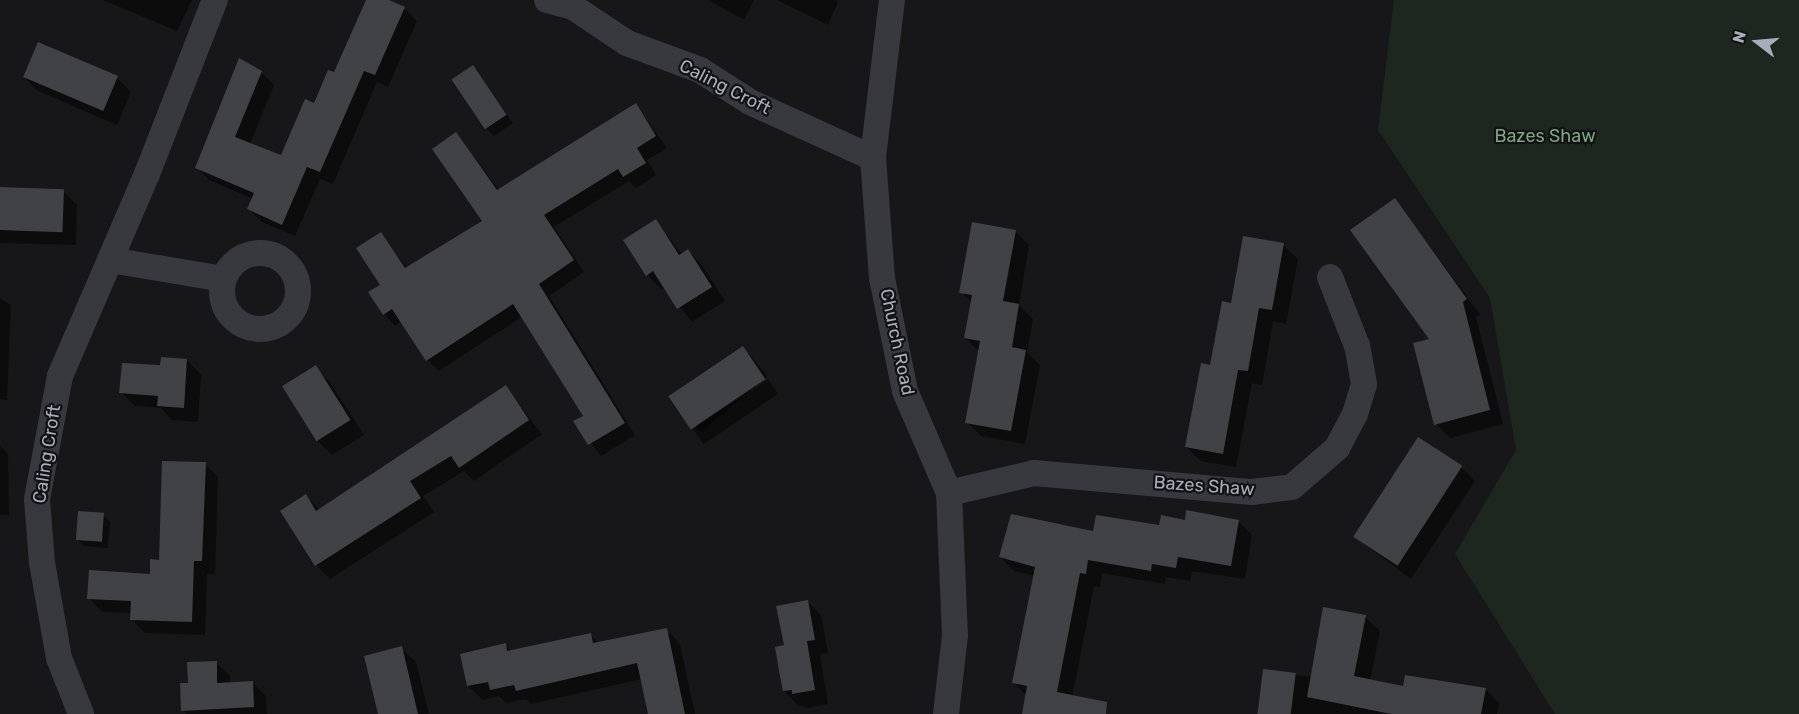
<!DOCTYPE html>
<style>
body{margin:0}
#map{position:relative;width:1799px;height:714px;overflow:hidden;background:#171719;font-family:Rubik,sans-serif}
div>[style]{position:absolute}
.green>*{inset:0;background:#1e271f}
.shadow>*{inset:0;background:#0007;transform-origin:0 0}
.building>*{inset:0;background:#404246;transform-origin:0 0}
.minor>*{height:26px;margin:-13px;padding:0 13px;transform-origin:13px;border-radius:13px;background:#37393e}
.minor>.ring{margin:-13px;padding:0;box-sizing:content-box;background:none;border:26px solid #37393e;border-radius:50%}
span{translate:-50% -50%;white-space:nowrap;text-align:center;line-height:1.15;-webkit-text-stroke:4.5px #121214;paint-order:stroke}
.street-label{font-size:18px;color:#a7aeba}
.park-label{font-size:18px;color:#7da77e}
.north{position:absolute;left:1727px;top:12px;width:60px;height:60px;-webkit-text-stroke:4px #121214;paint-order:stroke;rotate:286deg;font-size:16px;font-weight:700;line-height:24px;text-align:center;color:#a7aeba}
.north::after{content:'';display:block;margin:auto;width:21px;height:27px;background:#a7aeba;clip-path:polygon(50% 0,100% 100%,50% 72%,0 100%)}
</style>
<div id="map">
<div class="green">
<i style="clip-path:polygon(1394px 0,1799px 0,1799px 714px,1555px 714px,1455px 554px,1516px 450px,1490px 298px,1378px 130px)"></i>
</div>
<div class="shadow">
<i style="clip-path:polygon(103px 0,192px 0,177px 31px)"></i>
<i style="clip-path:polygon(368px 0,386px 0,404px 8px,417px 21px,388px 87px,377px 82px,333px 184px,320px 179px,295px 236px,262px 222px,249px 209px,253px 199px,209px 180px,197px 167px,261px 72px,274px 85px,250px 144px,281px 157px,334px 74px)"></i>
<i style="clip-path:polygon(708px 0,754px 0,744px 20px)"></i>
<i style="clip-path:polygon(777px 0,836px 0,838px 2px,828px 25px)"></i>
<i style="clip-path:polygon(473px 67px,513px 123px,494px 136px,487px 129px)"></i>
<i style="clip-path:polygon(24px 77px,117px 78px,131px 92px,117px 125px,38px 91px)"></i>
<i style="clip-path:polygon(636px 105px,667px 148px,647px 160px,656px 175px,636px 188px,629px 181px,554px 227px,584px 272px,549px 296px,635px 435px,601px 456px,575px 422px,585px 416px,523px 316px,439px 371px,427px 360px,402px 321px,395px 326px,384px 314px,381px 234px,408px 269px,484px 221px,456px 134px,499px 190px)"></i>
<i style="clip-path:polygon(0 189px,63px 191px,77px 205px,76px 245px,0 243px)"></i>
<i style="clip-path:polygon(1395px 200px,1480px 314px,1476px 317px,1503px 424px,1450px 438px,1436px 424px,1432px 340px)"></i>
<i style="clip-path:polygon(656px 221px,682px 254px,688px 250px,702px 265px,725px 301px,692px 322px,665px 288px,661px 289px,647px 275px)"></i>
<i style="clip-path:polygon(1015px 231px,1029px 245px,1019px 305px,1033px 319px,1027px 352px,1040px 365px,1025px 444px,981px 436px,967px 422px,980px 352px,965px 338px,972px 303px,961px 292px)"></i>
<i style="clip-path:polygon(1283px 245px,1298px 259px,1286px 324px,1273px 321px,1262px 385px,1252px 383px,1236px 467px,1201px 461px,1186px 447px,1212px 367px)"></i>
<i style="clip-path:polygon(0 298px,11px 305px,7px 400px,0 399px)"></i>
<i style="left:743px;top:347px;width:38px;height:87px;rotate:50deg"></i>
<i style="clip-path:polygon(187px 360px,201px 375px,198px 422px,172px 420px,161px 408px,135px 406px,121px 392px,161px 367px)"></i>
<i style="clip-path:polygon(315px 367px,329px 381px,364px 435px,332px 455px,318px 441px)"></i>
<i style="left:768px;top:379px;width:18px;height:90px;rotate:56deg"></i>
<i style="clip-path:polygon(505px 387px,542px 434px,474px 481px,464px 471px,423px 496px,434px 512px,330px 579px,316px 565px,306px 496px,320px 510px)"></i>
<i style="clip-path:polygon(0 446px,8px 454px,9px 515px,0 515px)"></i>
<i style="clip-path:polygon(205px 464px,218px 477px,215px 574px,207px 574px,205px 635px,145px 633px,132px 620px,132px 613px,102px 612px,89px 598px,152px 575px)"></i>
<i style="clip-path:polygon(1461px 467px,1475px 481px,1411px 579px,1355px 537px)"></i>
<i style="clip-path:polygon(103px 515px,110px 522px,108px 548px,84px 546px,77px 539px)"></i>
<i style="clip-path:polygon(1238px 521px,1252px 535px,1245px 579px,1192px 571px,1190px 581px,1166px 577px,1165px 584px,1102px 573px,1100px 587px,1094px 586px,1071px 703px,1077px 714px,1023px 714px,1027px 696px,1014px 683px,1035px 576px,1014px 571px,1000px 557px,1094px 533px,1186px 522px)"></i>
<i style="clip-path:polygon(807px 601px,821px 615px,828px 653px,820px 655px,828px 704px,808px 708px,798px 705px,784px 691px,785px 647px)"></i>
<i style="clip-path:polygon(1365px 617px,1380px 631px,1370px 681px,1404px 688px,1485px 689px,1499px 703px,1497px 714px,1258px 714px,1264px 671px,1312px 677px)"></i>
<i style="clip-path:polygon(666px 629px,680px 644px,695px 714px,650px 714px,642px 679px,531px 704px,526px 699px,506px 703px,499px 696px,483px 700px,468px 686px,505px 645px,512px 652px,590px 635px,599px 643px)"></i>
<i style="clip-path:polygon(401px 648px,416px 662px,429px 714px,380px 714px)"></i>
<i style="clip-path:polygon(216px 662px,230px 676px,230px 684px,252px 682px,266px 696px,267px 714px,187px 714px,183px 710px,190px 685px)"></i>
</div>
<div class="building">
<i style="clip-path:polygon(366px 0,389px 0,405px 7px,375px 75px,364px 71px,320px 172px,307px 167px,282px 225px,247px 209px,254px 193px,195px 168px,239px 58px,262px 71px,235px 137px,281px 155px,305px 99px,314px 103px,328px 70px,334px 72px)"></i>
<i style="left:38px;top:42px;width:87px;height:38px;rotate:23deg"></i>
<i style="left:473px;top:65px;width:60px;height:26px;rotate:56deg"></i>
<i style="clip-path:polygon(636px 103px,656px 136px,637px 148px,646px 163px,623px 177px,618px 169px,544px 215px,574px 260px,539px 284px,625px 423px,588px 445px,573px 421px,583px 416px,513px 304px,426px 361px,392px 309px,383px 315px,368px 292px,380px 285px,356px 248px,381px 232px,405px 268px,482px 221px,432px 149px,456px 132px,497px 190px)"></i>
<i style="left:0;top:187px;width:64px;height:43px;rotate:2deg"></i>
<i style="clip-path:polygon(1395px 198px,1467px 299px,1463px 302px,1490px 410px,1434px 425px,1413px 343px,1429px 339px,1350px 230px)"></i>
<i style="clip-path:polygon(656px 219px,679px 255px,688px 249px,712px 287px,677px 309px,653px 271px,646px 276px,623px 240px)"></i>
<i style="clip-path:polygon(972px 222px,1016px 230px,1003px 301px,1019px 304px,1012px 347px,1026px 350px,1011px 431px,965px 423px,980px 341px,964px 338px,972px 295px,959px 293px)"></i>
<i style="clip-path:polygon(1243px 236px,1284px 243px,1272px 310px,1259px 308px,1248px 371px,1238px 370px,1223px 454px,1185px 447px,1201px 363px,1210px 365px,1222px 301px,1231px 303px)"></i>
<i style="left:743px;top:346px;width:40px;height:90px;rotate:56deg"></i>
<i style="clip-path:polygon(161px 357px,187px 359px,184px 408px,157px 406px,158px 396px,119px 393px,122px 363px,160px 365px)"></i>
<i style="left:316px;top:365px;width:65px;height:40px;rotate:58deg"></i>
<i style="clip-path:polygon(506px 385px,529px 420px,459px 468px,451px 456px,410px 481px,421px 498px,315px 566px,280px 511px,306px 494px,316px 511px)"></i>
<i style="left:1418px;top:437px;width:53px;height:119px;rotate:33deg"></i>
<i style="clip-path:polygon(162px 461px,206px 462px,202px 561px,194px 561px,192px 622px,130px 620px,131px 601px,87px 599px,89px 570px,150px 574px,150px 559px,159px 560px)"></i>
<i style="clip-path:polygon(1186px 510px,1239px 520px,1231px 566px,1178px 557px,1176px 568px,1152px 564px,1151px 571px,1088px 560px,1086px 574px,1080px 573px,1057px 692px,1107px 702px,1106px 714px,1022px 714px,1027px 686px,1012px 683px,1035px 567px,999px 557px,1011px 514px,1093px 531px,1096px 515px,1159px 525px,1161px 515px,1185px 520px)"></i>
<i style="left:78px;top:511px;width:26px;height:29px;rotate:4deg"></i>
<i style="clip-path:polygon(808px 600px,815px 640px,807px 641px,815px 690px,792px 694px,792px 690px,783px 691px,779px 671px,775px 647px,784px 645px,776px 606px)"></i>
<i style="clip-path:polygon(1323px 607px,1366px 615px,1354px 676px,1403px 686px,1405px 675px,1486px 688px,1481px 714px,1391px 714px,1307px 697px)"></i>
<i style="clip-path:polygon(667px 628px,685px 714px,648px 714px,637px 663px,516px 691px,514px 685px,490px 690px,488px 682px,467px 686px,460px 654px,506px 643px,507px 651px,591px 633px,593px 643px)"></i>
<i style="clip-path:polygon(402px 646px,418px 714px,378px 714px,364px 656px)"></i>
<i style="clip-path:polygon(217px 661px,217px 683px,253px 681px,254px 707px,181px 711px,180px 683px,188px 683px,187px 662px)"></i>
<i style="left:1263px;top:669px;width:33px;height:46px;rotate:7deg"></i>
</div>
<div class="minor">
<i style="left:547px;top:0;width:27px;rotate:15deg"></i>
<i style="left:573px;top:7px;width:65px;rotate:33.7deg"></i>
<i style="left:627px;top:43px;width:78px;rotate:20.3deg"></i>
<i style="left:700px;top:70px;width:59px;rotate:32.6deg"></i>
<i style="left:750px;top:102px;width:135px;rotate:24.5deg"></i>
<i style="left:892px;top:0;width:159px;rotate:96.9deg"></i>
<i style="left:873px;top:158px;width:120px;rotate:85.7deg"></i>
<i style="left:882px;top:278px;width:115px;rotate:78.5deg"></i>
<i style="left:905px;top:391px;width:111px;rotate:66.7deg"></i>
<i style="left:949px;top:493px;width:142px;rotate:87.6deg"></i>
<i style="left:955px;top:635px;width:80px;rotate:96.5deg"></i>
<i class="ring" style="left:222px;top:253px;width:50px;height:50px"></i>
<i style="left:110px;top:260px;width:115px;rotate:9.5deg"></i>
<i style="left:949px;top:493px;width:87px;rotate:-13.2deg"></i>
<i style="left:1034px;top:473px;width:219px;rotate:5deg"></i>
<i style="left:1252px;top:492px;width:40px;rotate:-7.1deg"></i>
<i style="left:1292px;top:487px;width:60px;rotate:-40.9deg"></i>
<i style="left:1337px;top:448px;width:38px;rotate:-62deg"></i>
<i style="left:1355px;top:414px;width:31px;rotate:-73deg"></i>
<i style="left:1364px;top:384px;width:39px;rotate:-100deg"></i>
<i style="left:1357px;top:346px;width:74px;rotate:-111.4deg"></i>
<i style="left:81px;top:714px;width:60px;rotate:-111.4deg"></i>
<i style="left:59px;top:658px;width:97px;rotate:-100.1deg"></i>
<i style="left:42px;top:563px;width:64px;rotate:-94.5deg"></i>
<i style="left:37px;top:499px;width:125px;rotate:-79.4deg"></i>
<i style="left:60px;top:376px;width:220px;rotate:-66.7deg"></i>
<i style="left:147px;top:174px;width:187px;rotate:-68.7deg"></i>
</div>
<div class="street-label">
<span style="left:725px;top:87px;rotate:27deg">Caling Croft</span>
<span style="left:897px;top:342px;rotate:78deg">Church Road</span>
<span style="left:47px;top:454px;rotate:-81deg">Caling Croft</span>
<span style="left:1204px;top:486px;rotate:4deg">Bazes Shaw</span>
</div>
<div class="park-label">
<span style="left:1545px;top:136px">Bazes Shaw</span>
</div>
<div class="north">N</div>
</div>
